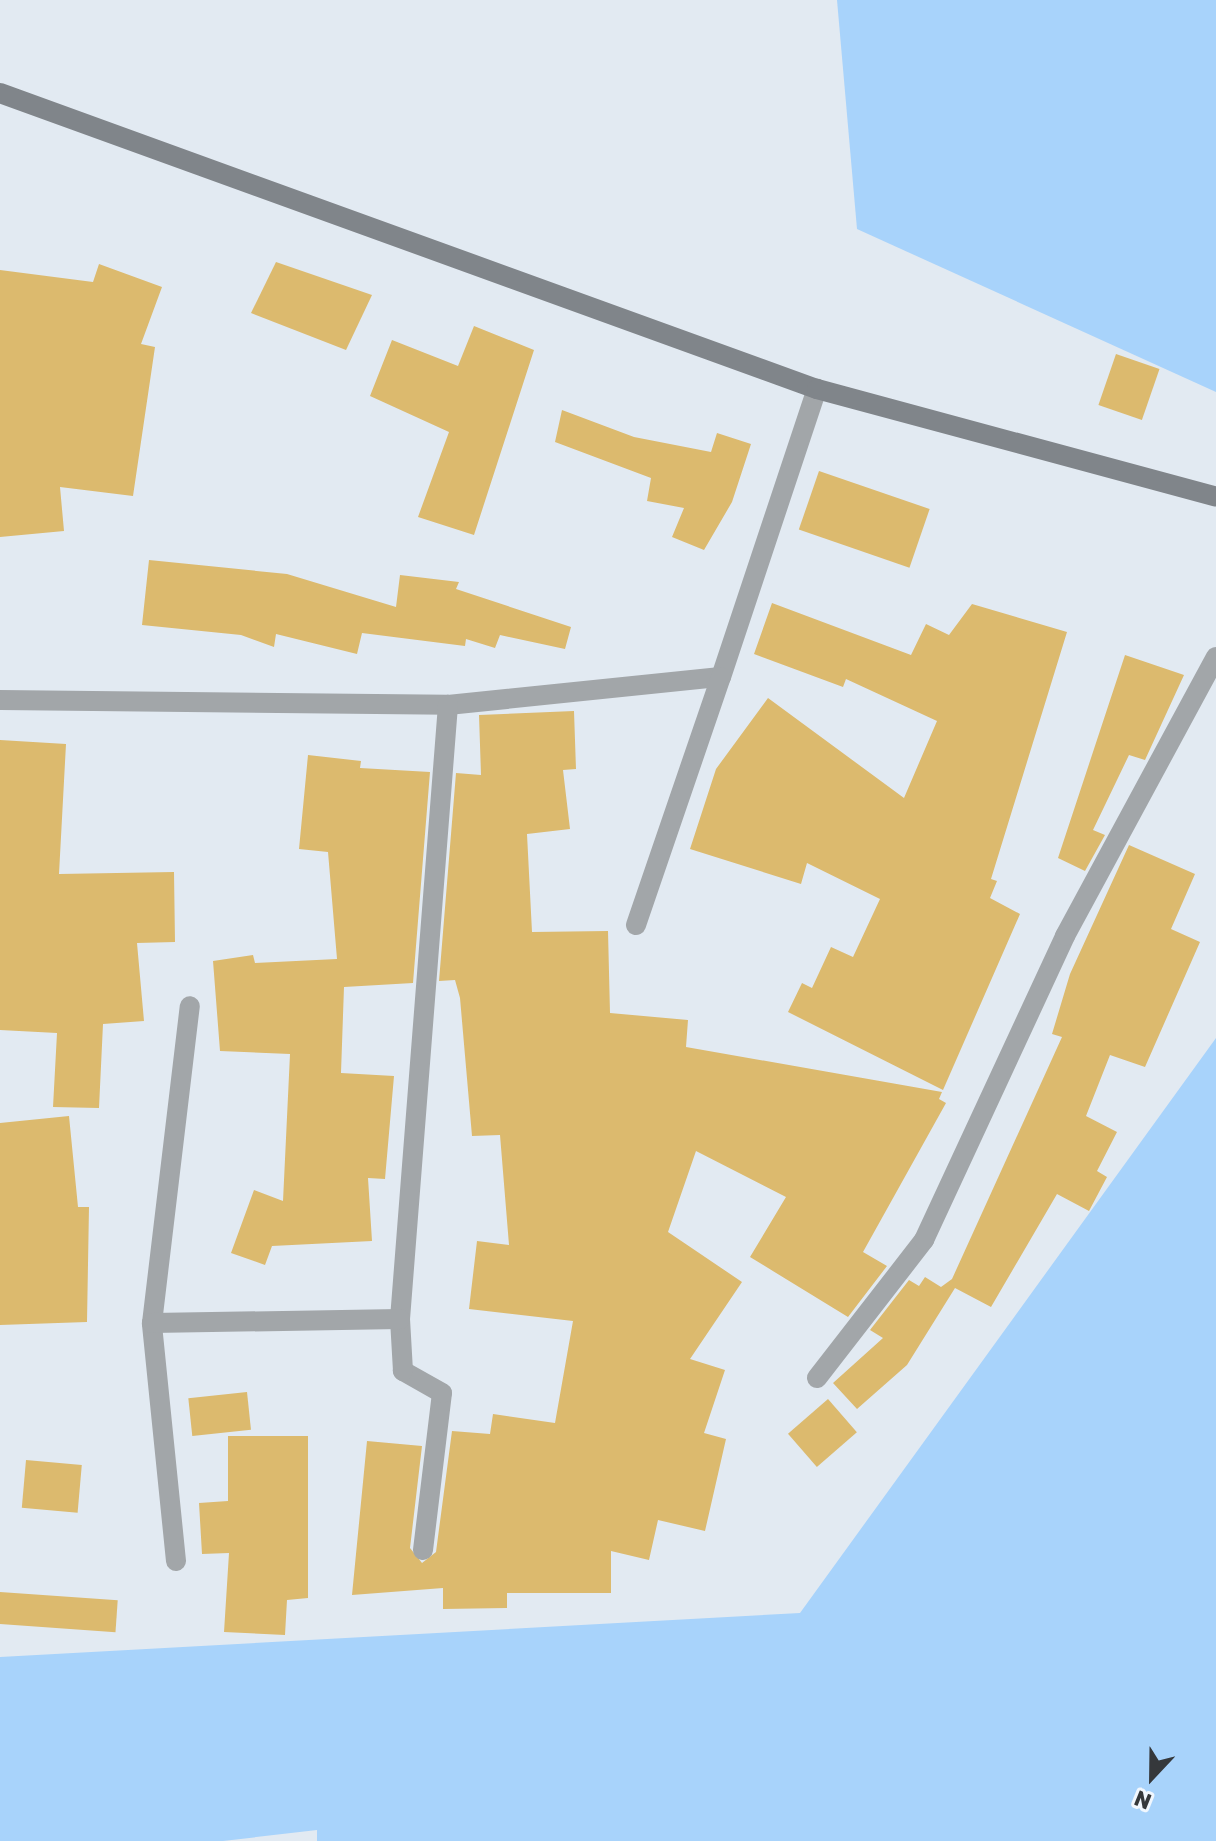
<!DOCTYPE html>
<style>
body{margin:0}
#map{position:relative;width:1216px;height:1841px;overflow:hidden;background:#e2eaf2;font-family:Rubik,sans-serif}
div>[style]{position:absolute}
.green>*{inset:0;background:#a8d3fb}
.building>*{inset:0;background:#dcba6e;transform-origin:0 0}
.street>*{height:20px;margin:-10px;padding:0 10px;transform-origin:10px;border-radius:10px;background:#a2a6a9}
.secondary>*{height:20px;margin:-10px;padding:0 10px;transform-origin:10px;border-radius:10px;background:#80858a}
span{translate:-50% -50%;white-space:nowrap;text-align:center;line-height:1.15;-webkit-text-stroke:6px #f1f7fe;paint-order:stroke}
.north{position:absolute;left:1112px;top:1737px;width:80px;height:80px;-webkit-text-stroke:6px #f1f7fe;paint-order:stroke;rotate:202deg;font-size:22px;font-weight:700;line-height:32px;text-align:center;color:#35383b}
.north::after{content:'';display:block;margin:auto;width:28px;height:36px;background:#35383b;clip-path:polygon(50% 0,100% 100%,50% 72%,0 100%)}
</style>
<div id="map">
<div class="green">
<i style="clip-path:polygon(837px 0,1216px 0,1216px 392px,857px 229px)"></i>
<i style="clip-path:polygon(1216px 1038px,1216px 1841px,317px 1841px,317px 1830px,223px 1841px,0 1841px,0 1657px,800px 1613px)"></i>
</div>
<div class="building">
<i style="clip-path:polygon(276px 262px,372px 295px,346px 350px,251px 313px)"></i>
<i style="clip-path:polygon(99px 264px,162px 287px,141px 344px,155px 347px,133px 496px,60px 487px,64px 531px,0 537px,0 270px,93px 282px)"></i>
<i style="clip-path:polygon(474px 326px,534px 350px,474px 535px,418px 517px,449px 432px,370px 396px,392px 340px,458px 366px)"></i>
<i style="left:1116px;top:354px;width:46px;height:54px;rotate:19deg"></i>
<i style="clip-path:polygon(562px 410px,634px 437px,711px 452px,717px 433px,751px 444px,732px 502px,704px 550px,672px 537px,684px 508px,647px 501px,651px 478px,555px 442px)"></i>
<i style="left:819px;top:471px;width:117px;height:62px;rotate:19deg"></i>
<i style="clip-path:polygon(149px 560px,287px 574px,396px 607px,400px 575px,459px 582px,456px 589px,571px 627px,565px 649px,500px 635px,495px 648px,466px 639px,465px 646px,362px 633px,357px 654px,276px 634px,274px 647px,241px 635px,142px 625px)"></i>
<i style="clip-path:polygon(772px 603px,911px 655px,926px 624px,949px 635px,972px 604px,1067px 632px,991px 879px,997px 881px,990px 898px,1020px 914px,943px 1090px,788px 1012px,802px 983px,812px 988px,831px 947px,853px 957px,880px 899px,807px 863px,801px 884px,690px 849px,716px 769px,768px 698px,904px 798px,937px 721px,846px 679px,843px 687px,754px 654px)"></i>
<i style="clip-path:polygon(1125px 655px,1184px 675px,1145px 760px,1129px 755px,1093px 830px,1105px 835px,1085px 871px,1058px 858px)"></i>
<i style="clip-path:polygon(574px 711px,576px 769px,563px 770px,570px 829px,527px 834px,532px 932px,608px 931px,610px 1013px,688px 1020px,686px 1047px,942px 1092px,939px 1099px,946px 1103px,863px 1252px,887px 1266px,848px 1317px,750px 1257px,786px 1197px,696px 1151px,668px 1232px,742px 1282px,690px 1359px,725px 1370px,704px 1433px,726px 1439px,705px 1531px,658px 1520px,649px 1560px,611px 1551px,611px 1593px,507px 1593px,507px 1608px,443px 1609px,443px 1588px,352px 1595px,367px 1441px,422px 1446px,410px 1548px,422px 1563px,436px 1552px,452px 1431px,490px 1434px,493px 1414px,555px 1423px,573px 1321px,469px 1309px,477px 1241px,509px 1245px,500px 1135px,472px 1136px,460px 998px,455px 980px,439px 981px,456px 773px,481px 775px,479px 715px)"></i>
<i style="clip-path:polygon(0 740px,66px 744px,59px 874px,174px 872px,175px 942px,137px 943px,144px 1021px,103px 1024px,99px 1108px,53px 1107px,57px 1033px,0 1030px)"></i>
<i style="clip-path:polygon(308px 755px,361px 761px,360px 768px,430px 772px,413px 983px,344px 987px,341px 1073px,394px 1076px,385px 1179px,368px 1178px,372px 1241px,272px 1246px,265px 1265px,231px 1253px,254px 1190px,283px 1201px,290px 1054px,220px 1051px,213px 961px,253px 955px,255px 963px,337px 959px,328px 852px,299px 849px)"></i>
<i style="clip-path:polygon(1129px 845px,1195px 874px,1171px 929px,1200px 942px,1145px 1067px,1110px 1055px,1086px 1116px,1117px 1132px,1097px 1171px,1107px 1177px,1089px 1211px,1057px 1194px,991px 1307px,955px 1288px,907px 1365px,857px 1409px,833px 1383px,883px 1338px,870px 1330px,909px 1280px,919px 1286px,925px 1277px,941px 1287px,952px 1279px,1062px 1037px,1052px 1034px,1070px 974px)"></i>
<i style="clip-path:polygon(69px 1116px,78px 1207px,89px 1207px,87px 1322px,0 1325px,0 1123px)"></i>
<i style="left:247px;top:1392px;width:38px;height:59px;rotate:84deg"></i>
<i style="left:828px;top:1399px;width:44px;height:53px;rotate:49deg"></i>
<i style="clip-path:polygon(228px 1436px,308px 1436px,308px 1598px,287px 1600px,285px 1635px,224px 1632px,229px 1553px,202px 1554px,199px 1503px,228px 1501px)"></i>
<i style="left:26px;top:1460px;width:56px;height:48px;rotate:5deg"></i>
<i style="left:0;top:1592px;width:118px;height:32px;rotate:4deg"></i>
</div>
<div class="street">
<i style="left:0;top:700px;width:448px;rotate:0.6deg"></i>
<i style="left:448px;top:705px;width:274px;rotate:-5.9deg"></i>
<i style="left:721px;top:677px;width:304px;rotate:-71.6deg"></i>
<i style="left:636px;top:925px;width:262px;rotate:-71.1deg"></i>
<i style="left:152px;top:1323px;width:319px;rotate:-83.2deg"></i>
<i style="left:817px;top:1378px;width:175px;rotate:-52.2deg"></i>
<i style="left:924px;top:1240px;width:335px;rotate:-65.1deg"></i>
<i style="left:1065px;top:936px;width:317px;rotate:-61.6deg"></i>
<i style="left:423px;top:1550px;width:158px;rotate:-83.1deg"></i>
<i style="left:442px;top:1393px;width:45px;rotate:-150.6deg"></i>
<i style="left:403px;top:1371px;width:52px;rotate:-93.3deg"></i>
<i style="left:400px;top:1319px;width:616px;rotate:-85.53deg"></i>
<i style="left:176px;top:1561px;width:239px;rotate:-95.8deg"></i>
<i style="left:152px;top:1323px;width:248px;rotate:-0.9deg"></i>
</div>
<div class="secondary">
<i style="left:0;top:93px;width:869px;rotate:19.92deg"></i>
<i style="left:817px;top:389px;width:413px;rotate:15.1deg"></i>
</div>
<div class="north">N</div>
</div>
